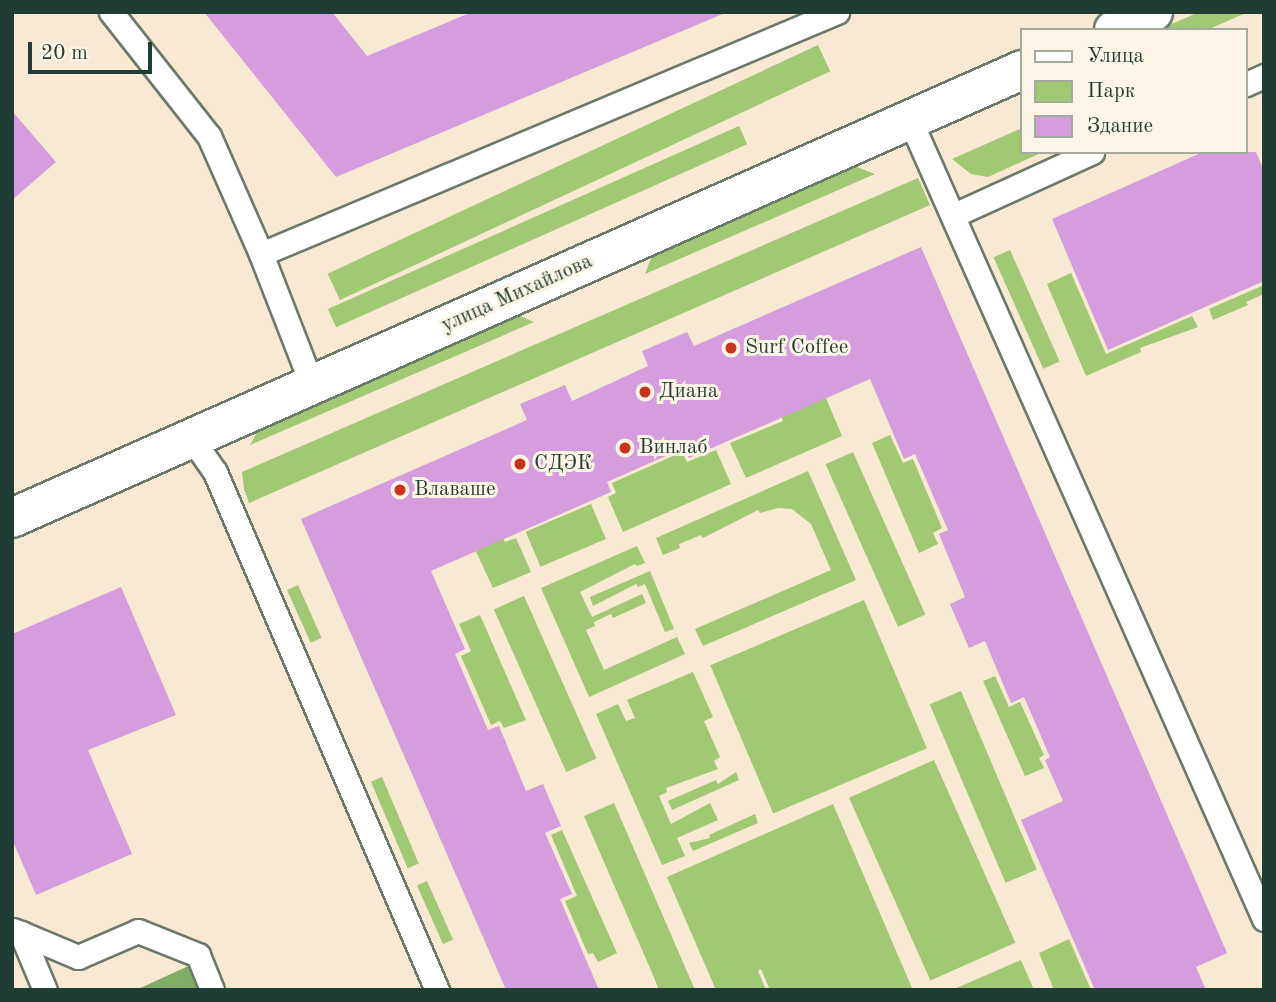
<!DOCTYPE html>
<meta charset="utf-8">
<style>
body{margin:0}
#map{position:relative;width:1276px;height:1002px;overflow:hidden;background:#f7e9d2;font-family:"Old Standard TT",serif}
div>[style]{position:absolute}
.green>*{inset:0;background:#a1c873;transform-origin:0 0}
.forest>*{inset:0;background:#80ac65}
.building>*{inset:0;background:#d59ddd}
.roads{filter:drop-shadow(2px 0 #6b796b) drop-shadow(-2px 0 #6b796b) drop-shadow(0 2px #6b796b) drop-shadow(0 -2px #6b796b)}
.service>*{height:23px;margin:-11.5px;padding:0 11.5px;transform-origin:11.5px;border-radius:11.5px;background:#fff}
.tertiary>*{height:38px;margin:-19px;padding:0 19px;transform-origin:19px;border-radius:19px;background:#fff}
.dots>*{width:19px;height:19px;translate:-50% -50%;box-sizing:border-box;border:4px solid #fcf5e5;border-radius:50%}
span{translate:-50% -50%;white-space:nowrap;text-align:center;line-height:1.15;-webkit-text-stroke:6px #fcf5e5;paint-order:stroke}
.street-label{font-size:21px;color:#1f3d34}
.poi-label{font-size:21px;color:#1f3d34}
.left{translate:0 -50%;text-align:left}
.frame{position:absolute;inset:0;border:14px solid #1f3d34;pointer-events:none}
.legend{position:absolute;left:1020px;top:28px;width:228px;height:126px;box-sizing:border-box;background:#fcf5e5;border:2px solid #a4ab9e;margin:0;padding:9px 12px;list-style:none;font-size:21px;color:#1f3d34}
.legend li{display:flex;align-items:center;gap:14px;height:35px}
.legend b{width:35px;border:2px solid #a4ab9e}
.scale{position:absolute;left:28px;top:42px;width:124px;height:32px;box-sizing:border-box;border:4px solid #1f3d34;border-top:0;padding-left:9px;font-size:21px;line-height:24px;white-space:nowrap;color:#1f3d34;-webkit-text-stroke:5px #fcf5e5;paint-order:stroke}
</style>
<div id="map">
<div class="green">
<i style="clip-path:polygon(1199px 12px,1248px 12px,1207px 30px,1158px 30px)"></i>
<i style="left:818px;top:45px;width:29px;height:541px;rotate:65deg"></i>
<i style="left:739px;top:126px;width:20px;height:450px;rotate:66deg"></i>
<i style="clip-path:polygon(1022px 128px,1022px 152px,1043px 152px,988px 177px,971px 174px,952px 159px)"></i>
<i style="clip-path:polygon(849px 164px,875px 174px,645px 274px,655px 248px)"></i>
<i style="clip-path:polygon(918px 178px,930px 205px,249px 503px,244px 489px,242px 472px)"></i>
<i style="left:1010px;top:250px;width:122px;height:18px;rotate:66deg"></i>
<i style="clip-path:polygon(1071px 273px,1106px 354px,1192px 316px,1198px 327px,1140px 348px,1141px 352px,1086px 376px,1047px 284px)"></i>
<i style="clip-path:polygon(1264px 285px,1264px 294px,1246px 302px,1248px 305px,1213px 320px,1209px 309px)"></i>
<i style="clip-path:polygon(508px 311px,534px 322px,250px 445px,262px 423px)"></i>
<i style="clip-path:polygon(823px 391px,842px 436px,746px 478px,730px 443px,783px 421px,779px 410px)"></i>
<i style="clip-path:polygon(890px 435px,903px 463px,913px 459px,942px 528px,933px 533px,938px 544px,919px 553px,872px 443px)"></i>
<i style="clip-path:polygon(716px 450px,731px 484px,623px 532px,608px 497px,616px 493px,612px 483px,682px 452px,687px 462px)"></i>
<i style="left:853px;top:452px;width:178px;height:30px;rotate:66deg"></i>
<i style="clip-path:polygon(808px 471px,856px 580px,703px 646px,695px 629px,831px 570px,811px 524px,792px 509px,778px 508px,760px 513px,758px 510px,703px 538px,701px 535px,679px 544px,680px 548px,663px 555px,656px 538px)"></i>
<i style="left:591px;top:504px;width:38px;height:71px;rotate:67deg"></i>
<i style="clip-path:polygon(501px 533px,505px 542px,516px 538px,531px 572px,493px 588px,473px 545px)"></i>
<i style="clip-path:polygon(637px 546px,645px 563px,637px 566px,635px 564px,580px 592px,592px 617px,642px 594px,646px 603px,613px 618px,611px 614px,594px 622px,595px 626px,586px 630px,604px 670px,677px 637px,685px 654px,589px 697px,541px 588px)"></i>
<i style="clip-path:polygon(650px 571px,674px 629px,665px 632px,645px 584px,638px 587px,636px 584px,593px 606px,590px 597px)"></i>
<i style="left:298px;top:585px;width:58px;height:12px;rotate:66deg"></i>
<i style="left:524px;top:596px;width:178px;height:33px;rotate:66deg"></i>
<i style="left:864px;top:600px;width:161px;height:167px;rotate:67deg"></i>
<i style="clip-path:polygon(480px 615px,526px 720px,504px 728px,500px 721px,491px 725px,461px 656px,471px 651px,459px 624px)"></i>
<i style="clip-path:polygon(693px 672px,713px 717px,704px 721px,720px 757px,714px 761px,718px 769px,666px 788px,667px 792px,659px 796px,671px 824px,710px 803px,718px 820px,677px 838px,685px 856px,662px 865px,596px 714px,618px 704px,626px 721px,635px 718px,627px 700px)"></i>
<i style="clip-path:polygon(995px 676px,1009px 707px,1020px 702px,1044px 755px,1039px 758px,1044px 768px,1025px 776px,983px 681px)"></i>
<i style="left:961px;top:691px;width:194px;height:34px;rotate:67deg"></i>
<i style="left:934px;top:760px;width:200px;height:93px;rotate:66deg"></i>
<i style="clip-path:polygon(736px 772px,739px 780px,672px 810px,668px 801px,716px 780px,718px 784px)"></i>
<i style="left:382px;top:777px;width:94px;height:12px;rotate:67deg"></i>
<i style="clip-path:polygon(614px 803px,695px 990px,659px 990px,653px 975px,584px 816px)"></i>
<i style="clip-path:polygon(833px 804px,912px 988px,770px 990px,761px 969px,758px 971px,766px 990px,716px 990px,667px 877px)"></i>
<i style="clip-path:polygon(755px 814px,758px 823px,693px 851px,689px 843px,710px 838px,709px 835px)"></i>
<i style="clip-path:polygon(562px 830px,617px 953px,598px 962px,593px 953px,588px 954px,565px 901px,577px 896px,551px 835px)"></i>
<i style="left:427px;top:881px;width:64px;height:11px;rotate:66deg"></i>
<i style="clip-path:polygon(1069px 939px,1091px 990px,1054px 990px,1039px 953px)"></i>
<i style="clip-path:polygon(1021px 960px,1034px 990px,952px 990px)"></i>
</div>
<div class="forest">
<i style="clip-path:polygon(195px 963px,207px 990px,136px 990px)"></i>
</div>
<div class="building">
<i style="clip-path:polygon(204px 12px,332px 12px,367px 56px,472px 12px,725px 13px,336px 177px)"></i>
<i style="clip-path:polygon(12px 111px,56px 162px,12px 200px)"></i>
<i style="clip-path:polygon(1203px 152px,1256px 152px,1264px 171px,1264px 281px,1108px 350px,1052px 219px)"></i>
<i style="clip-path:polygon(921px 247px,1227px 953px,1196px 967px,1206px 990px,1095px 990px,1021px 820px,1063px 801px,1045px 760px,1050px 757px,1024px 697px,1011px 703px,985px 641px,969px 648px,950px 604px,965px 597px,939px 534px,948px 530px,915px 454px,904px 459px,870px 379px,689px 458px,684px 448px,607px 482px,611px 492px,431px 571px,465px 649px,455px 654px,488px 730px,499px 726px,526px 791px,543px 784px,561px 826px,545px 833px,572px 894px,560px 899px,599px 990px,506px 990px,301px 519px,527px 420px,520px 404px,565px 385px,572px 401px,648px 366px,642px 351px,687px 332px,694px 346px)"></i>
<i style="clip-path:polygon(121px 587px,176px 715px,88px 750px,132px 854px,36px 895px,12px 839px,12px 634px)"></i>
</div>
<div class="roads">
<div class="service">
<i style="left:111px;top:12px;width:158px;rotate:51.7deg"></i>
<i style="left:209px;top:136px;width:129px;rotate:66.2deg"></i>
<i style="left:261px;top:254px;width:625px;rotate:-22.79deg"></i>
<i style="left:1246px;top:84px;width:20px;rotate:-24deg"></i>
<i style="left:910px;top:120px;width:874px;rotate:66.1deg"></i>
<i style="left:954px;top:215px;width:152px;rotate:-24.5deg"></i>
<i style="left:261px;top:254px;width:141px;rotate:68.7deg"></i>
<i style="left:192px;top:439px;width:40px;rotate:55.1deg"></i>
<i style="left:215px;top:472px;width:564px;rotate:66.8deg"></i>
<i style="left:13px;top:930px;width:9px;rotate:21deg"></i>
<i style="left:21px;top:933px;width:62px;rotate:67.2deg"></i>
<i style="left:21px;top:933px;width:62px;rotate:22.8deg"></i>
<i style="left:78px;top:957px;width:65px;rotate:-23.4deg"></i>
<i style="left:138px;top:931px;width:65px;rotate:21.8deg"></i>
<i style="left:198px;top:955px;width:38px;rotate:68deg"></i>
</div>
<div class="tertiary">
<i style="left:1114px;top:30px;width:43px;rotate:-24.8deg"></i>
<i style="left:12px;top:518px;width:1105px;rotate:-23.92deg"></i>
</div>
</div>
<div class="dots">
<i style="left:731px;top:348px;background:#c8321e"></i>
<i style="left:645px;top:392px;background:#c8321e"></i>
<i style="left:625px;top:448px;background:#c8321e"></i>
<i style="left:520px;top:464px;background:#c8321e"></i>
<i style="left:400px;top:490px;background:#c8321e"></i>
</div>
<div class="street-label">
<span style="left:517px;top:294px;rotate:-24deg">улица Михайлова</span>
</div>
<div class="poi-label">
<span class="left" style="left:745px;top:348px">Surf Coffee</span>
<span class="left" style="left:659px;top:392px">Диана</span>
<span class="left" style="left:639px;top:448px">Винлаб</span>
<span class="left" style="left:534px;top:464px">СДЭК</span>
<span class="left" style="left:414px;top:490px">Влаваше</span>
</div>
<div class="frame"></div>
<ul class="legend">
<li><b style="height:9px;background:#fff"></b>Улица</li>
<li><b style="height:19px;background:#a1c873"></b>Парк</li>
<li><b style="height:19px;background:#d59ddd"></b>Здание</li>
</ul>
<div class="scale">20 m</div>
</div>
